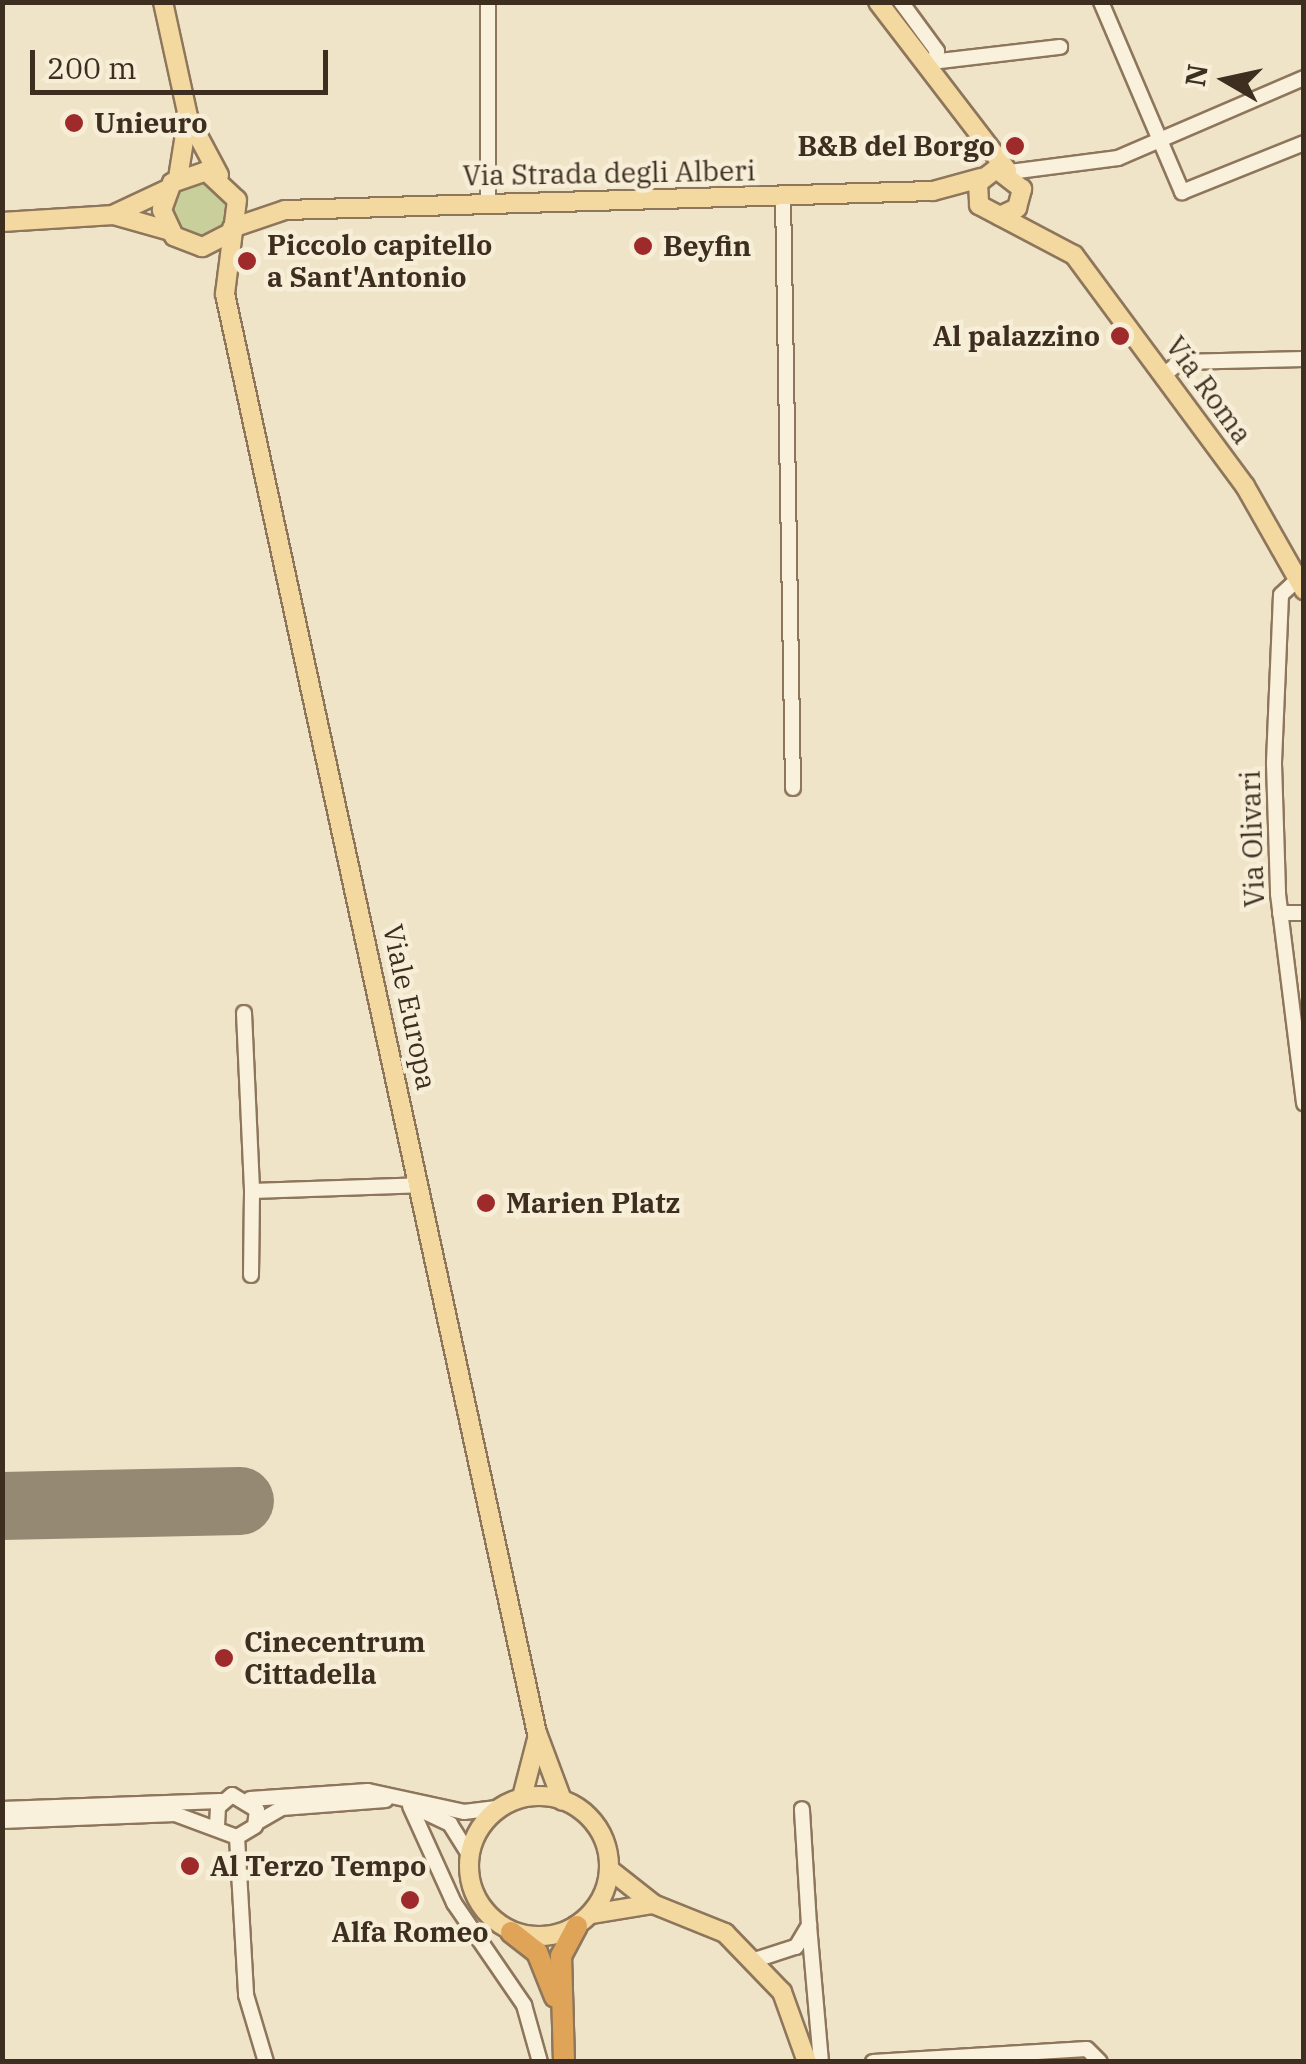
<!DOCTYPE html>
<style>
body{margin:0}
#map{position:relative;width:1306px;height:2064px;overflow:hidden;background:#f0e4c8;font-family:"IBM Plex Serif",serif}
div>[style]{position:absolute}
.green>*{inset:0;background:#c9cf9b}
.round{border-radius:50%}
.runway>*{height:68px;margin:-34px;padding:0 34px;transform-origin:34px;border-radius:34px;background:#968974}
.roads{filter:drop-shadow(2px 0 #8d765c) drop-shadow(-2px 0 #8d765c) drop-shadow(0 2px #8d765c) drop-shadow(0 -2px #8d765c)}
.minor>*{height:14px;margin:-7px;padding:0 7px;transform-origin:7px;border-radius:7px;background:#faf1dc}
.major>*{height:18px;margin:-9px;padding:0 9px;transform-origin:9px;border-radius:9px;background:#f3d9a0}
.major>.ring{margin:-9px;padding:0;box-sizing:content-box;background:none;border:18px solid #f3d9a0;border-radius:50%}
.highway>*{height:20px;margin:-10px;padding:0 10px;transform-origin:10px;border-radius:10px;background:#e0a458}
.dots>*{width:28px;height:28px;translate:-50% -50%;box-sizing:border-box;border:5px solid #f7eed8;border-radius:50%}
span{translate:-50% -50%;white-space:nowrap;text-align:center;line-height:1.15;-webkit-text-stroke:9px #f7eed8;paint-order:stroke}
.poi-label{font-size:28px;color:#3d2e20;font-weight:700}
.left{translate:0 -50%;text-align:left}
.right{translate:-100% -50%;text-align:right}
.street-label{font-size:28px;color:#3d2e20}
.frame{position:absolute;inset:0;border:5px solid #3d2e20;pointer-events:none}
.north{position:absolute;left:1176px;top:30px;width:100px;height:100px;-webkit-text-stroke:8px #f7eed8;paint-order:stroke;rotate:279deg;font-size:28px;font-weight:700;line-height:40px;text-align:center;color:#3d2e20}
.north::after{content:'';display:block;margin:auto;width:35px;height:45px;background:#3d2e20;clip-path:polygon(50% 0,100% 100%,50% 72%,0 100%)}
.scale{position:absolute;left:30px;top:50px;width:298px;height:45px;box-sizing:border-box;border:5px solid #3d2e20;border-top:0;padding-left:12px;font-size:30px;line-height:35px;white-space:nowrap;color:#3d2e20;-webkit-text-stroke:8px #f7eed8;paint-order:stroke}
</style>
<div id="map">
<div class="green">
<i class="round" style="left:171px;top:181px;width:58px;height:58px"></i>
</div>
<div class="runway">
<i style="left:2px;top:1506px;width:238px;rotate:-1.2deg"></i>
</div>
<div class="roads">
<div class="minor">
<i style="left:901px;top:2px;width:61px;rotate:53.7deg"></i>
<i style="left:937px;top:51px;width:16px;rotate:104deg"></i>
<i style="left:1101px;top:2px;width:207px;rotate:66.9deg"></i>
<i style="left:1182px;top:192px;width:131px;rotate:-21.9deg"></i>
<i style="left:940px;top:61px;width:121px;rotate:-6.7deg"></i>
<i style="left:1010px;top:172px;width:109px;rotate:-7.4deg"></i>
<i style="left:1118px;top:158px;width:202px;rotate:-23.3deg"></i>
<i style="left:783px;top:196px;width:592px;rotate:89.03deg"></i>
<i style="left:488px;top:203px;width:201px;rotate:-90deg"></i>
<i style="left:1165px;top:374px;width:19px;rotate:-39deg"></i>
<i style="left:1180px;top:362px;width:124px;rotate:-1.4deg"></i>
<i style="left:1298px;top:579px;width:23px;rotate:137deg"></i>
<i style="left:1281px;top:595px;width:169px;rotate:92.4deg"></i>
<i style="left:1274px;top:764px;width:130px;rotate:88.2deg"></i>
<i style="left:1278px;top:894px;width:211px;rotate:82.9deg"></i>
<i style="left:1280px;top:913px;width:24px"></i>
<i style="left:244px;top:1013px;width:178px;rotate:87.4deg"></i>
<i style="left:252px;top:1191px;width:168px;rotate:-2deg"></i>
<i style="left:251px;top:1275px;width:84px;rotate:-89.3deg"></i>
<i style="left:250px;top:1799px;width:118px;rotate:-3.9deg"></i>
<i style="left:368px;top:1791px;width:98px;rotate:12.3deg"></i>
<i style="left:464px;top:1812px;width:35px;rotate:-7deg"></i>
<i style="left:410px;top:1806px;width:107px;rotate:65.6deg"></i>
<i style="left:454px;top:1903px;width:124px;rotate:55.5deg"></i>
<i style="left:524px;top:2005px;width:59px;rotate:74.3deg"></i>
<i style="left:416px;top:1808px;width:38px;rotate:25deg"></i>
<i style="left:450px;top:1824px;width:36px;rotate:58deg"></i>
<i style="left:2px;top:1809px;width:219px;rotate:-2.1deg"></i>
<i style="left:2px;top:1821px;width:173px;rotate:-2.3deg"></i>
<i style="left:175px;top:1814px;width:66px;rotate:20.4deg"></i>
<i style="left:237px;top:1837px;width:21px;rotate:-31deg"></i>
<i style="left:255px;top:1826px;width:16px;rotate:-83deg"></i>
<i style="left:257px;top:1810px;width:29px;rotate:-149deg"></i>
<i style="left:232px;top:1795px;width:18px;rotate:139deg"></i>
<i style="left:218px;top:1807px;width:18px;rotate:93deg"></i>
<i style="left:256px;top:1823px;width:30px;rotate:-30deg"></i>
<i style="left:282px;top:1808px;width:104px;rotate:-4.4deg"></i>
<i style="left:237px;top:1837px;width:158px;rotate:86.7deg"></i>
<i style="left:246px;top:1995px;width:70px;rotate:73.4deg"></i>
<i style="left:809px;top:1925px;width:138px;rotate:85deg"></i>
<i style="left:758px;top:1959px;width:40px;rotate:-18deg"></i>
<i style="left:796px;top:1947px;width:26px;rotate:-59deg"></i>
<i style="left:809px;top:1925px;width:116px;rotate:-93.5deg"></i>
<i style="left:873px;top:2062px;width:214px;rotate:-3.5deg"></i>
<i style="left:1087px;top:2049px;width:18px;rotate:45deg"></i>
</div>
<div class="major">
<i style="left:163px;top:2px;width:118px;rotate:77.7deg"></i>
<i style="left:188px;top:117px;width:66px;rotate:61.9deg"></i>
<i style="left:878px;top:2px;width:212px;rotate:52.5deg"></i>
<i style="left:178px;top:178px;width:57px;rotate:-80.9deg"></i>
<i style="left:115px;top:214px;width:59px;rotate:-25.3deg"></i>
<i style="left:1000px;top:216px;width:19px;rotate:-25deg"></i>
<i style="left:1017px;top:208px;width:20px;rotate:-75deg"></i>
<i style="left:1022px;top:189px;width:33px;rotate:-142deg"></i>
<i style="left:996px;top:169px;width:23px;rotate:142deg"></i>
<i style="left:978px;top:183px;width:22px;rotate:87deg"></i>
<i style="left:979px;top:205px;width:107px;rotate:27.8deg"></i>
<i style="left:1074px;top:255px;width:287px;rotate:53.5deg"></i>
<i style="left:1245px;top:486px;width:120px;rotate:60.4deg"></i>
<i style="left:2px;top:222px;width:112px;rotate:-3.6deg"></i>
<i style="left:114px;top:215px;width:58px;rotate:15.9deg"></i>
<i style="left:232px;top:228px;width:56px;rotate:-18.8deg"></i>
<i style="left:285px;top:210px;width:648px;rotate:-1.68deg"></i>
<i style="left:933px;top:191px;width:50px;rotate:-15.2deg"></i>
<i style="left:228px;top:234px;width:29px;rotate:153deg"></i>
<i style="left:202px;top:247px;width:30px;rotate:-159deg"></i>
<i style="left:174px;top:236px;width:29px;rotate:-115deg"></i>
<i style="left:162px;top:210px;width:29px;rotate:-70deg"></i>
<i style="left:172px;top:183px;width:36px;rotate:-19deg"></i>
<i style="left:206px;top:171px;width:42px;rotate:43.1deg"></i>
<i style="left:237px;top:200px;width:95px;rotate:97.3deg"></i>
<i style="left:225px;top:294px;width:1472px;rotate:77.77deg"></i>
<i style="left:537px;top:1733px;width:72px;rotate:69.5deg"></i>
<i class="ring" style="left:469px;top:1796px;width:122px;height:122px"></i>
<i style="left:522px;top:1797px;width:60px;rotate:-75.5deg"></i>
<i style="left:609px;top:1869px;width:55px;rotate:38.3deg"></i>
<i style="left:591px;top:1914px;width:63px;rotate:-9.2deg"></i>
<i style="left:653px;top:1904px;width:78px;rotate:21.9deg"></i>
<i style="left:725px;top:1933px;width:82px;rotate:46deg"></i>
<i style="left:782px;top:1992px;width:74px;rotate:70.3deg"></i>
</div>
<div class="highway">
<i style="left:511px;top:1932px;width:33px;rotate:38deg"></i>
<i style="left:537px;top:1952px;width:48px;rotate:68.2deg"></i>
<i style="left:564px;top:2062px;width:106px;rotate:-91.6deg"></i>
<i style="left:561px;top:1956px;width:34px;rotate:-62deg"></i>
</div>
</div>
<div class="dots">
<i style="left:74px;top:123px;background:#9e2a2b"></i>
<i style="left:1015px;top:146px;background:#9e2a2b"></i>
<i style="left:643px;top:246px;background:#9e2a2b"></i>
<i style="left:247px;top:261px;background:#9e2a2b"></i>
<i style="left:1120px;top:336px;background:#9e2a2b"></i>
<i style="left:486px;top:1203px;background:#9e2a2b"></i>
<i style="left:224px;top:1658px;background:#9e2a2b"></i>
<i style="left:190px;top:1866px;background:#9e2a2b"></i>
<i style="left:410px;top:1900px;background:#9e2a2b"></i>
</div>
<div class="poi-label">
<span class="left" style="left:94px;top:123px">Unieuro</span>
<span class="right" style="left:995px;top:146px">B&amp;B del Borgo</span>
<span class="left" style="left:267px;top:261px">Piccolo capitello<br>a Sant'Antonio</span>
<span class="left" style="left:663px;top:246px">Beyfin</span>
<span class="right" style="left:1100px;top:336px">Al palazzino</span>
<span class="left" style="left:506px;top:1203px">Marien Platz</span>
<span class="left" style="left:244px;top:1658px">Cinecentrum<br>Cittadella</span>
<span class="left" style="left:210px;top:1866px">Al Terzo Tempo</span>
<span style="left:410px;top:1932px">Alfa Romeo</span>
</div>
<div class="street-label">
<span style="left:609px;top:173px;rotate:-1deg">Via Strada degli Alberi</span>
<span style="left:1209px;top:390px;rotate:54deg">Via Roma</span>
<span style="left:1252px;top:839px;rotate:-92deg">Via Olivari</span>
<span style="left:410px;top:1007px;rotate:78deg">Viale Europa</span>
</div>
<div class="frame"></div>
<div class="north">N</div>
<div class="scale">200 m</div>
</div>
